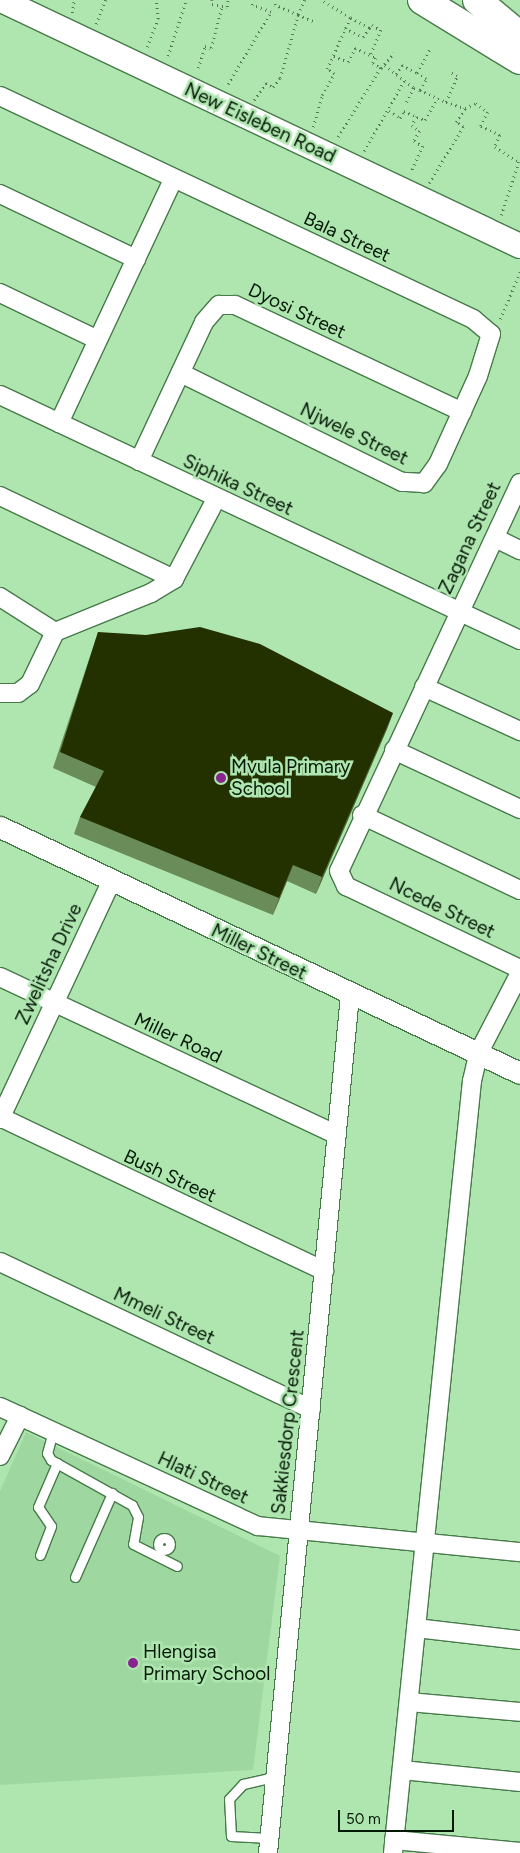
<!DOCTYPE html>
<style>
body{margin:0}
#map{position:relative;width:520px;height:1853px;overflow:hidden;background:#afe6b0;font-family:Figtree,sans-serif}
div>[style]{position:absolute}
.built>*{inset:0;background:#9ed8a0}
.path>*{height:2.5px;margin-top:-1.25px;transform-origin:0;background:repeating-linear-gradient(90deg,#547856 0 1px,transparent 0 5px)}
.roads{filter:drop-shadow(1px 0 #477a4a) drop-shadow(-1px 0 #477a4a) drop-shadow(0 1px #477a4a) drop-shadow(0 -1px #477a4a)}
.service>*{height:9px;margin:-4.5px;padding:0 4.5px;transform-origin:4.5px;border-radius:4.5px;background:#fff}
.service>.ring{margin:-4.5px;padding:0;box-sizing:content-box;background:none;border:9px solid #fff;border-radius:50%}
.minor>*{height:18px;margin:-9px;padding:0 9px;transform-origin:9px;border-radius:9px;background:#fff}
.tertiary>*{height:21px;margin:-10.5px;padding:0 10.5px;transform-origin:10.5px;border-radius:10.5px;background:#fff}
.secondary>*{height:24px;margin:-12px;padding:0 12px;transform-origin:12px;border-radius:12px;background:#fff}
.motorway>*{height:28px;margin:-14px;padding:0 14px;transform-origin:14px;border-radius:14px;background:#fff}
.wall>*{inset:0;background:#698c58}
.shaded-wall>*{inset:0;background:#4d6735}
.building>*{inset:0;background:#233100}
.dots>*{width:14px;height:14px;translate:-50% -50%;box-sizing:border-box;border:2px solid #afe6b0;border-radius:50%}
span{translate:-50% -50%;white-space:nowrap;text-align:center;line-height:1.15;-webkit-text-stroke:5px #afe6b0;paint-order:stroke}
.street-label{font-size:19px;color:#051907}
.poi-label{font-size:19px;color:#051907}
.left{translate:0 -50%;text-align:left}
.scale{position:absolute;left:338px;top:1810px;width:116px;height:22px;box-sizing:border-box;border:2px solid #051907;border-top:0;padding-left:6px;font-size:15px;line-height:18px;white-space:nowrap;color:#051907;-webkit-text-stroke:4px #afe6b0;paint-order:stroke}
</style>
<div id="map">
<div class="built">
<i style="clip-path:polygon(26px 1432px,280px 1556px,253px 1770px,0 1785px,0 1491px)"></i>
</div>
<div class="path">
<i style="left:212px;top:0;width:4px;rotate:90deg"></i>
<i style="left:212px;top:4px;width:15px;rotate:11deg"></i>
<i style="left:227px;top:7px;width:7px;rotate:-82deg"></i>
<i style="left:305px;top:0;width:17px;rotate:115deg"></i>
<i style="left:298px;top:15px;width:18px;rotate:22deg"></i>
<i style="left:72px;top:13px;width:13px;rotate:-81deg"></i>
<i style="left:96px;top:24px;width:26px;rotate:-69deg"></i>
<i style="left:345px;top:28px;width:20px;rotate:27deg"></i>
<i style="left:363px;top:37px;width:11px;rotate:-56deg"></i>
<i style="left:369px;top:28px;width:21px;rotate:-152deg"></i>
<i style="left:369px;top:28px;width:4px;rotate:-45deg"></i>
<i style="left:372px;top:25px;width:10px;rotate:29deg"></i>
<i style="left:381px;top:30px;width:27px;rotate:112deg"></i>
<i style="left:147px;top:47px;width:30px;rotate:-69deg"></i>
<i style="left:158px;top:19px;width:19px;rotate:-96deg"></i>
<i style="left:168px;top:56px;width:59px;rotate:-72.2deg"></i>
<i style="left:334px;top:56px;width:15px;rotate:23deg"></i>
<i style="left:348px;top:62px;width:16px;rotate:-63deg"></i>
<i style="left:355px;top:48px;width:23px;rotate:25deg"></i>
<i style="left:376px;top:58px;width:6px;rotate:121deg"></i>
<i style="left:373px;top:63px;width:9px;rotate:32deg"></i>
<i style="left:381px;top:68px;width:82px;rotate:121.6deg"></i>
<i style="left:385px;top:65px;width:37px;rotate:38deg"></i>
<i style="left:414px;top:88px;width:18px;rotate:117deg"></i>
<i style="left:198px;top:68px;width:23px;rotate:-72deg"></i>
<i style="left:205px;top:46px;width:6px;rotate:18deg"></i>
<i style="left:211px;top:48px;width:43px;rotate:-75.3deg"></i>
<i style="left:381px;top:68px;width:20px;rotate:-49deg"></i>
<i style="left:396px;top:74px;width:11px;rotate:-56deg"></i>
<i style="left:402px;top:65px;width:17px;rotate:28deg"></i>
<i style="left:228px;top:84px;width:84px;rotate:-59.2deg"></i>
<i style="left:271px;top:12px;width:20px;rotate:-160deg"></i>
<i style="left:252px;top:5px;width:5px;rotate:-68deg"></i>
<i style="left:414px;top:88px;width:6px;rotate:18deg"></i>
<i style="left:420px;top:90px;width:13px;rotate:-61deg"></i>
<i style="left:426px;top:79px;width:11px;rotate:-146deg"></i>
<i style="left:417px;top:73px;width:26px;rotate:-62deg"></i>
<i style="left:420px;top:90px;width:29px;rotate:25deg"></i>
<i style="left:446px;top:102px;width:28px;rotate:-67deg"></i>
<i style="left:457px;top:76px;width:9px;rotate:-153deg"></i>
<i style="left:254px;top:100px;width:21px;rotate:-55deg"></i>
<i style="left:266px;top:83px;width:8px;rotate:30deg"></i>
<i style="left:273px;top:87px;width:11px;rotate:-52deg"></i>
<i style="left:280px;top:78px;width:66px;rotate:-74.1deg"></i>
<i style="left:298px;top:15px;width:25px;rotate:-157deg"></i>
<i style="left:275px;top:5px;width:5px;rotate:-101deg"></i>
<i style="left:446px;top:102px;width:20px;rotate:18deg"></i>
<i style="left:465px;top:108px;width:12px;rotate:-24deg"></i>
<i style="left:476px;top:103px;width:15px;rotate:37deg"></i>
<i style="left:488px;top:112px;width:16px;rotate:117deg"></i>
<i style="left:481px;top:126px;width:21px;rotate:25deg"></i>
<i style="left:500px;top:135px;width:13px;rotate:113deg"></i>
<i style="left:495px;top:147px;width:28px;rotate:32deg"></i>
<i style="left:519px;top:162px;width:58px;rotate:108.1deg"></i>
<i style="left:389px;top:111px;width:13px;rotate:32deg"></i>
<i style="left:400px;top:118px;width:8px;rotate:-60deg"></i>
<i style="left:404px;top:111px;width:14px;rotate:25deg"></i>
<i style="left:417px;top:117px;width:9px;rotate:122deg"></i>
<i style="left:412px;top:125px;width:10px;rotate:37deg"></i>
<i style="left:420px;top:131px;width:12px;rotate:121deg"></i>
<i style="left:414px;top:141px;width:10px;rotate:29deg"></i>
<i style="left:423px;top:146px;width:30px;rotate:114deg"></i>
<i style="left:417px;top:117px;width:9px;rotate:21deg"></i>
<i style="left:425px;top:120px;width:25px;rotate:-61deg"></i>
<i style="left:313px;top:127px;width:33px;rotate:-74deg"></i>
<i style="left:322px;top:95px;width:24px;rotate:-60deg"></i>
<i style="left:334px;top:74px;width:9px;rotate:-144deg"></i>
<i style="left:327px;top:69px;width:56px;rotate:-65.7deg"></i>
<i style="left:350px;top:18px;width:34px;rotate:-148deg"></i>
<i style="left:364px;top:151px;width:81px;rotate:-60.3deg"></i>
<i style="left:429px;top:183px;width:66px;rotate:-58.7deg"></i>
<i style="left:463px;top:127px;width:9px;rotate:-144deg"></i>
<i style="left:456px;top:122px;width:17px;rotate:-57deg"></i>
<i style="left:500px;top:319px;width:51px;rotate:-66.9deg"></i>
</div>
<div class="roads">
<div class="service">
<i style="left:53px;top:1431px;width:23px;rotate:105deg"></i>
<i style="left:47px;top:1453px;width:8px;rotate:60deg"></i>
<i style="left:51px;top:1460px;width:93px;rotate:29.1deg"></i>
<i style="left:132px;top:1505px;width:13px;rotate:63deg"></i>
<i style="left:138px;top:1517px;width:27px;rotate:100deg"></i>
<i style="left:133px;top:1544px;width:49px;rotate:26.6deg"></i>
<i class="ring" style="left:158px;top:1538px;width:3px;height:3px"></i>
<i style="left:40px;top:1555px;width:31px;rotate:-69deg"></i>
<i style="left:51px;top:1526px;width:23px;rotate:-124deg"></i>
<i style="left:38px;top:1507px;width:48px;rotate:-66.6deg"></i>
<i style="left:75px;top:1577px;width:92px;rotate:-66.2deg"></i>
<i style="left:269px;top:1838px;width:38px;rotate:-177deg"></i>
<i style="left:231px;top:1836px;width:37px;rotate:-93deg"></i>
<i style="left:229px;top:1799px;width:21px;rotate:-47deg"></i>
<i style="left:243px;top:1784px;width:32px;rotate:-13deg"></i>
</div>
<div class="minor">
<i style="left:0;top:96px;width:523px;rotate:25.24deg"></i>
<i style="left:473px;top:319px;width:23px;rotate:40deg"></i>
<i style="left:491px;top:334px;width:44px;rotate:107.2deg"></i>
<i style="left:478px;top:376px;width:97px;rotate:114.4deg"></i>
<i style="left:438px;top:464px;width:24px;rotate:126deg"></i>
<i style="left:424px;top:483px;width:22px;rotate:-177deg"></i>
<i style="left:402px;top:482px;width:247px;rotate:-153.8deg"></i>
<i style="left:0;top:194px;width:151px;rotate:25.5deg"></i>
<i style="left:0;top:293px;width:106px;rotate:25.6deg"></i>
<i style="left:0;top:395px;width:575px;rotate:25.23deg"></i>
<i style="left:59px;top:423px;width:268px;rotate:-64.9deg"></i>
<i style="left:139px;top:461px;width:153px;rotate:-64.9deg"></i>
<i style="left:204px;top:322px;width:23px;rotate:-49deg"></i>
<i style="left:219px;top:305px;width:16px"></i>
<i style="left:235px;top:305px;width:251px;rotate:25.2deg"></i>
<i style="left:520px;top:483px;width:428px;rotate:115deg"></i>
<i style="left:339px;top:871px;width:17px;rotate:65deg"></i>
<i style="left:346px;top:886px;width:193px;rotate:25.5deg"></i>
<i style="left:0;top:496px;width:193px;rotate:25.5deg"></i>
<i style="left:495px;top:538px;width:28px;rotate:26deg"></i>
<i style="left:0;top:597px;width:65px;rotate:32.5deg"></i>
<i style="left:424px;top:687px;width:106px;rotate:24.6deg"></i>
<i style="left:0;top:693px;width:18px"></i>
<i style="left:18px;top:693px;width:15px;rotate:-37deg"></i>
<i style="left:30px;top:684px;width:58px;rotate:-64.3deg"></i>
<i style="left:55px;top:632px;width:104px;rotate:-22.1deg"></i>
<i style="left:151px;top:593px;width:27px;rotate:-31deg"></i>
<i style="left:174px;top:579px;width:90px;rotate:-62.3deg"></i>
<i style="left:394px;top:750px;width:139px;rotate:25.1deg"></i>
<i style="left:362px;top:815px;width:175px;rotate:25.4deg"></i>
<i style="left:0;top:977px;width:372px;rotate:25.1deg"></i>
<i style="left:0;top:1117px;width:359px;rotate:25.4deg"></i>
<i style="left:0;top:1119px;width:262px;rotate:-64.9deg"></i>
<i style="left:0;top:1262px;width:344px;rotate:25.3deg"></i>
<i style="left:0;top:1407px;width:284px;rotate:24.8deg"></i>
<i style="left:258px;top:1526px;width:263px;rotate:5.7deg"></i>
<i style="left:0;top:1456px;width:45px;rotate:-63.4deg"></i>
<i style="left:416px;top:1628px;width:105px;rotate:6.6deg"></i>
<i style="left:409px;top:1702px;width:111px;rotate:5.1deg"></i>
<i style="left:402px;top:1770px;width:119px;rotate:5.8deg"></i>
<i style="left:394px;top:1840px;width:127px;rotate:5.4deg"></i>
<i style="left:268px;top:1853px;width:862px;rotate:-84.54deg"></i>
<i style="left:393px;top:1853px;width:776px;rotate:-84.16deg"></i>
<i style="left:472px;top:1081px;width:28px;rotate:-77deg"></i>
<i style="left:478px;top:1054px;width:91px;rotate:-62.6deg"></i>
</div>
<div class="tertiary">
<i style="left:0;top:827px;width:575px;rotate:25.32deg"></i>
</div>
<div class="secondary">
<i style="left:1px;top:0;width:574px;rotate:25.36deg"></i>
</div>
<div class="motorway">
<i style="left:422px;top:0;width:115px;rotate:31.5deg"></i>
<i style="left:477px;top:0;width:56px;rotate:39.9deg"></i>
</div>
</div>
<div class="wall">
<i style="clip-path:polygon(98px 632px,393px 713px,387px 729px,316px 894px,287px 881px,273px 915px,74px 834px,80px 817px,96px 787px,53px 768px)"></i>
</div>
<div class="shaded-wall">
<i style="clip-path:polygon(393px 713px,387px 729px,316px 894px,322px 877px)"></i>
<i style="clip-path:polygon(293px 865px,287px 881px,273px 915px,279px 898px)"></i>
</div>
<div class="building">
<i style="clip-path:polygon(200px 627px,260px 644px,393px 713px,322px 877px,293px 865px,279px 898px,80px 817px,104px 771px,60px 752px,98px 632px,146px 635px)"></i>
</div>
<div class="dots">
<i style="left:221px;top:778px;background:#87248d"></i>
<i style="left:133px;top:1663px;background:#87248d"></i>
</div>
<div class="street-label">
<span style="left:260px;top:123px;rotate:25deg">New Eisleben Road</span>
<span style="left:347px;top:237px;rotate:25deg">Bala Street</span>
<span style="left:297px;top:311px;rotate:25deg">Dyosi Street</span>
<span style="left:354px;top:434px;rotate:26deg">Njwele Street</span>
<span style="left:238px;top:485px;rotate:25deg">Siphika Street</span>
<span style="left:470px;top:538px;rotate:-65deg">Zagana Street</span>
<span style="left:442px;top:908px;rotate:26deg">Ncede Street</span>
<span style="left:259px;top:952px;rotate:26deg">Miller Street</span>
<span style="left:49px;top:964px;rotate:-65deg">Zwelitsha Drive</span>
<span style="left:178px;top:1038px;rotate:25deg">Miller Road</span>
<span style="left:170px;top:1176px;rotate:25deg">Bush Street</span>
<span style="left:164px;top:1316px;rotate:25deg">Mmeli Street</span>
<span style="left:288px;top:1422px;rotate:-84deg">Sakkiesdorp Crescent</span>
<span style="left:203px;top:1478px;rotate:25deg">Hlati Street</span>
</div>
<div class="poi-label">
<span class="left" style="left:231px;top:778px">Mvula Primary<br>School</span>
<span class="left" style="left:143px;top:1663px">Hlengisa<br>Primary School</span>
</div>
<div class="scale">50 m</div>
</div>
